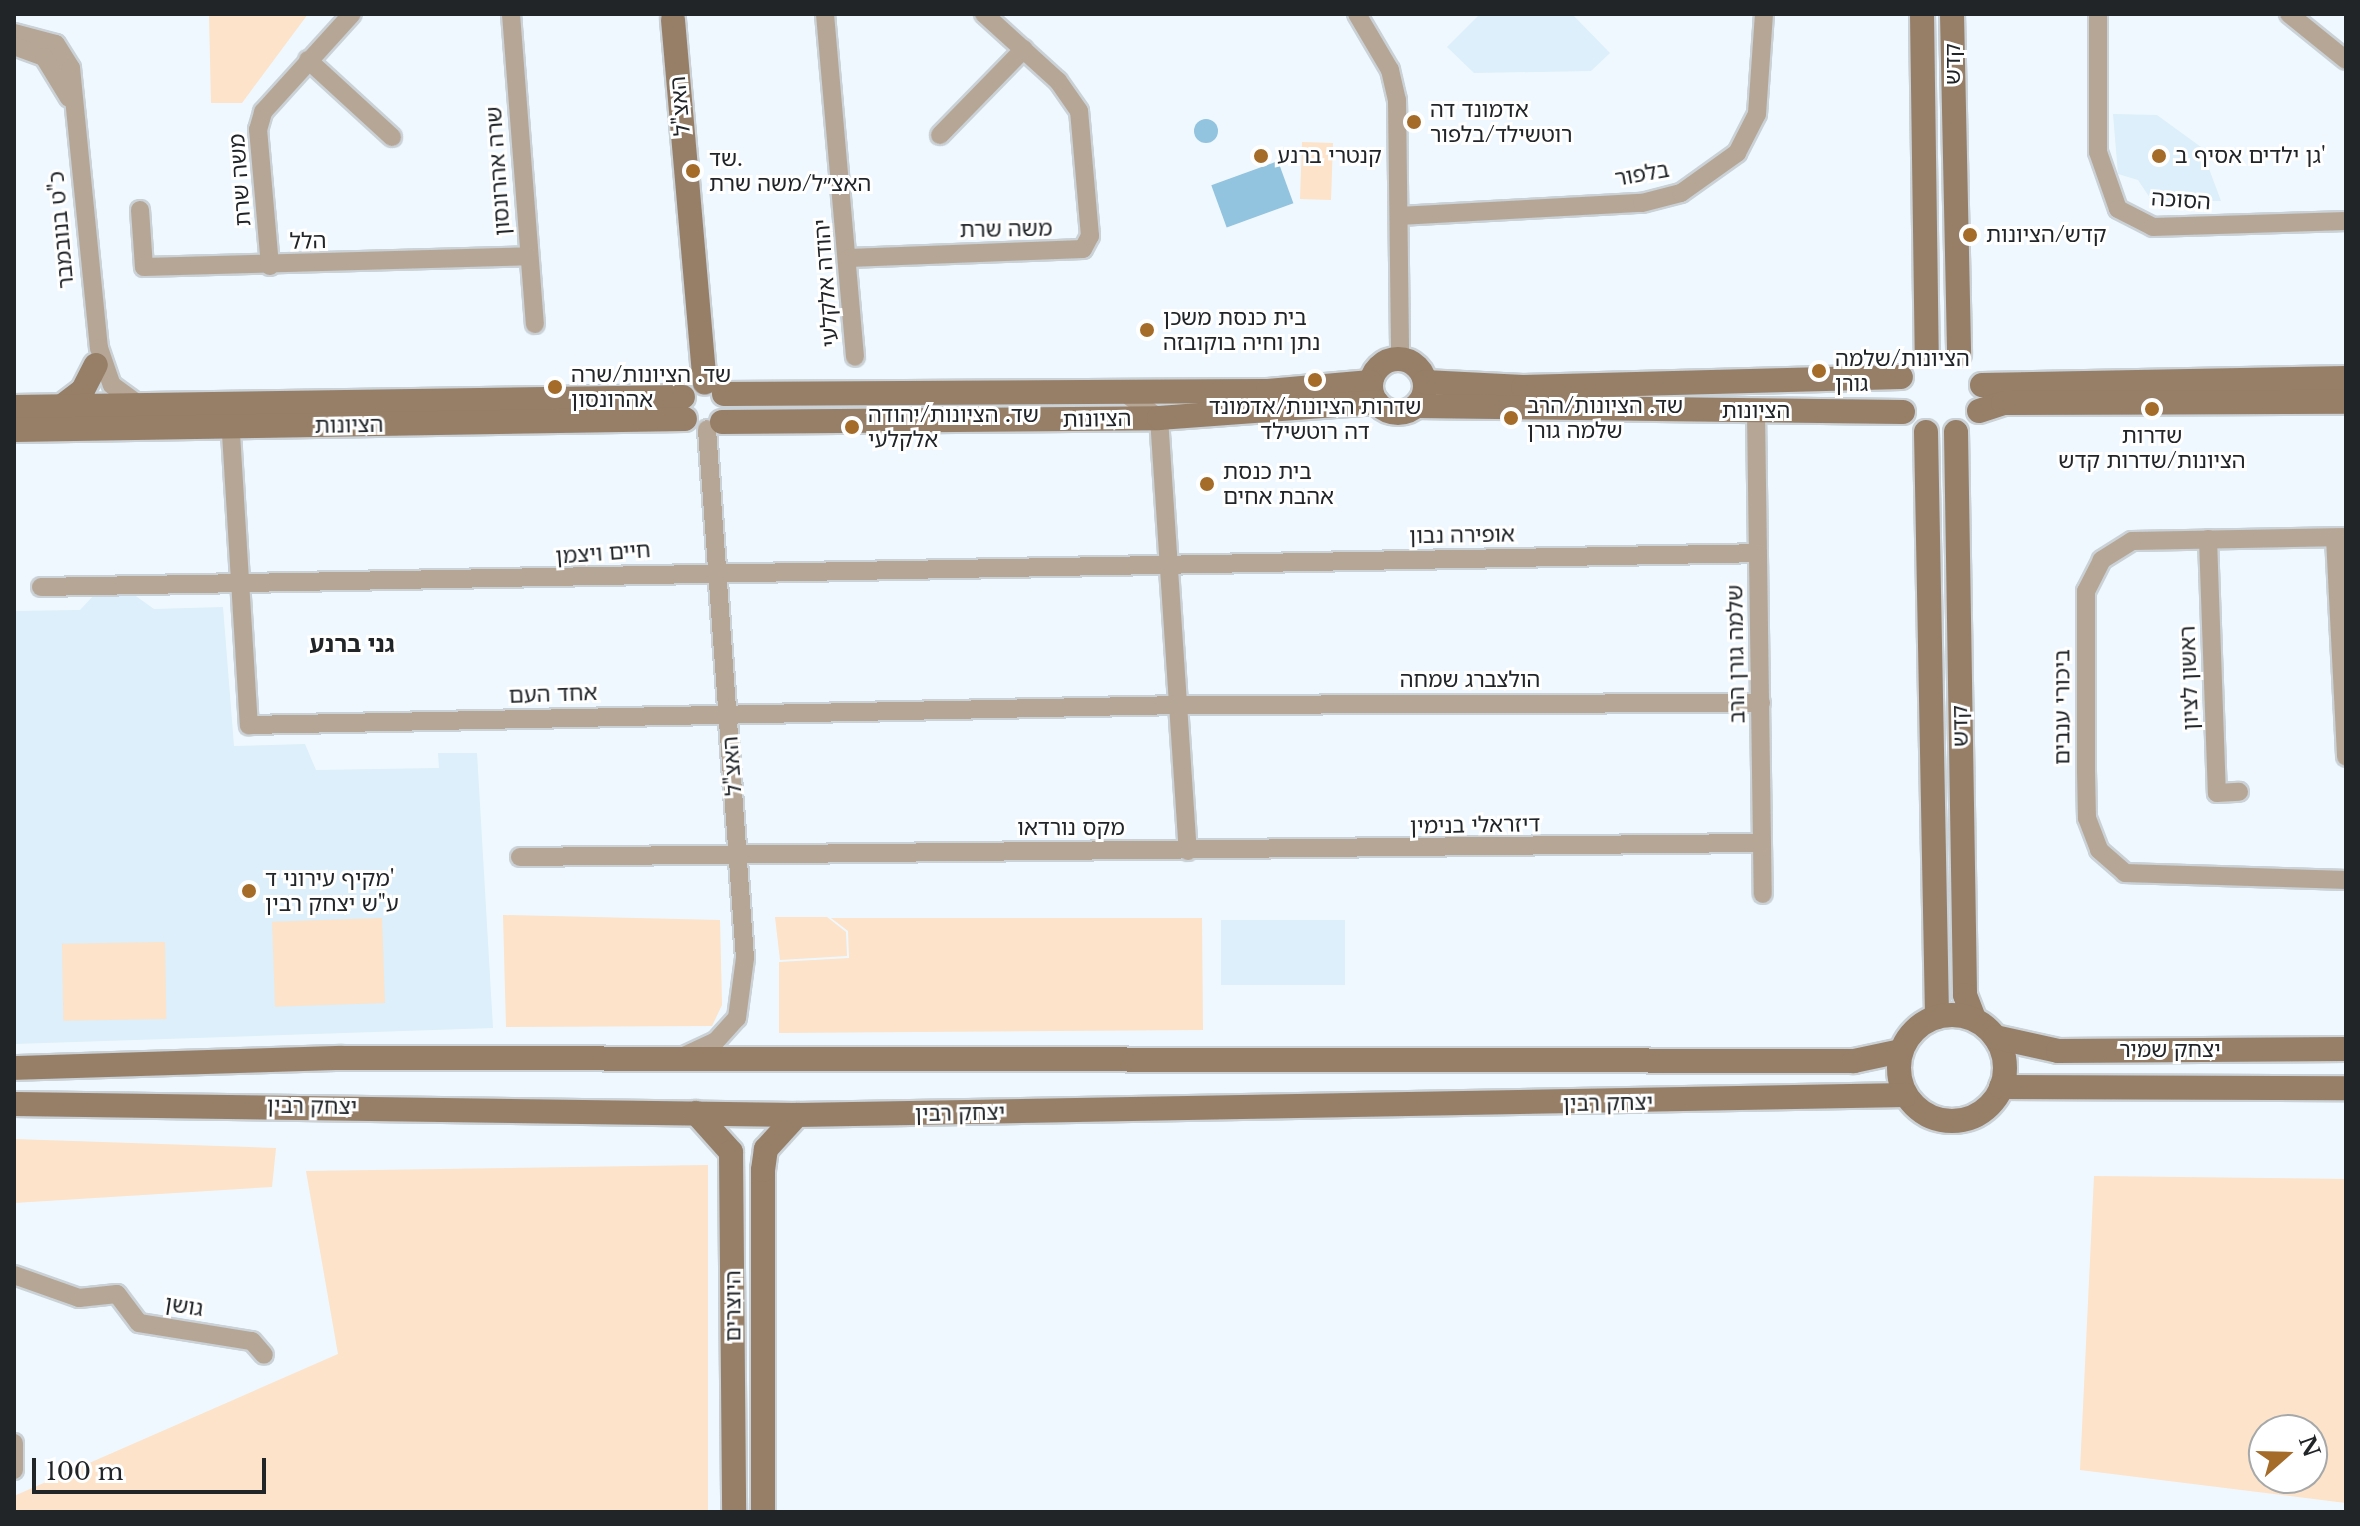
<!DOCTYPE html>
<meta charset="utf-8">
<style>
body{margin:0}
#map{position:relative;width:2360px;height:1526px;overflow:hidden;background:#eff8fe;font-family:"Libre Baskerville","Noto Sans Hebrew",serif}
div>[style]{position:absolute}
.built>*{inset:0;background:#dceffa;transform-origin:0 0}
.green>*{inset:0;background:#fce3c9;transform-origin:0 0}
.water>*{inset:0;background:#92c3df;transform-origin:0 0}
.round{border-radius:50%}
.roads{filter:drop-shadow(2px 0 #cad2d7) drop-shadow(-2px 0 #cad2d7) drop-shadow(0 2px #cad2d7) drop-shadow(0 -2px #cad2d7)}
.street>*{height:18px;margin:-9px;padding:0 9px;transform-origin:9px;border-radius:9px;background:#b6a696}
.secondary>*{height:24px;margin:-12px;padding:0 12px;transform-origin:12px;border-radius:12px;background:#967e67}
.secondary>.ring{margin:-12px;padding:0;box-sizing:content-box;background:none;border:24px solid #967e67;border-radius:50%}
.dots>*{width:22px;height:22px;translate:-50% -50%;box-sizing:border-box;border:4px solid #fff;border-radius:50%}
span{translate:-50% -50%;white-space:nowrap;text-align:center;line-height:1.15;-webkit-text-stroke:6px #fff;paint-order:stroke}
.street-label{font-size:22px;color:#212528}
.poi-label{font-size:22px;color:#212528}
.left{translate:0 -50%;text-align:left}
.neighbourhood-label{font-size:24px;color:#212528;font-weight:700}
.frame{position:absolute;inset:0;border:16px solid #212528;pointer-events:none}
.north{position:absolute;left:2248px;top:1414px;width:80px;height:80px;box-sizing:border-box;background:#fff;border:2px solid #a6a8a9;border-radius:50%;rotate:70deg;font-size:22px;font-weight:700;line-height:32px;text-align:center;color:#212528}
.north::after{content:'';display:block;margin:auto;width:28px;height:36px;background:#a46b29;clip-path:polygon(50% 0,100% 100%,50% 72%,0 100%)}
.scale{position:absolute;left:32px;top:1458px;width:234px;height:36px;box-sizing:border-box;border:4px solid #212528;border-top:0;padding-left:10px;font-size:24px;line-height:28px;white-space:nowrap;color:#212528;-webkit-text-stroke:6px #fff;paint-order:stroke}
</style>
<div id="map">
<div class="built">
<i style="clip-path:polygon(1480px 14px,1572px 14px,1610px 53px,1591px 71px,1474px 73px,1447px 47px)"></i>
<i style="clip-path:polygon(2113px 114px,2157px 115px,2201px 147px,2221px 201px,2152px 201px,2138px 180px,2118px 174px)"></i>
<i style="clip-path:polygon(95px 594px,133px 594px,154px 609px,223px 607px,234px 746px,305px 744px,316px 770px,439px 768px,438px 753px,477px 753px,493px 1028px,14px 1044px,14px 611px,80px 610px)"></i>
<i style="left:1345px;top:920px;width:65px;height:124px;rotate:90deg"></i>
</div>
<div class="green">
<i style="clip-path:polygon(209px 14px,308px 14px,242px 103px,211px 103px)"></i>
<i style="left:1302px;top:142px;width:31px;height:57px;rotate:2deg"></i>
<i style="clip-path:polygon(503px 915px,720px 920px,722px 1005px,712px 1026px,506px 1027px)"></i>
<i style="clip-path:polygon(775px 917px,827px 917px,846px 932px,847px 956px,780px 960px)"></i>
<i style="left:382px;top:918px;width:85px;height:110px;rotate:88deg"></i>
<i style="clip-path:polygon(831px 918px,1202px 918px,1203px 1030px,779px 1033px,779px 962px,849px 958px,848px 931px)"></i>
<i style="left:165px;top:942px;width:77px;height:103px;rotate:89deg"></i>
<i style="clip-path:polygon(14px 1139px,276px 1148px,272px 1187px,14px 1203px)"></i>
<i style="clip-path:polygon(708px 1165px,708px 1512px,14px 1512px,14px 1496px,338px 1354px,306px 1171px)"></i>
<i style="clip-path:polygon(evenodd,2094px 1176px,2346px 1179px,2346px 1503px,2080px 1470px,2094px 1176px,2264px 1430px,2312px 1430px,2312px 1478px,2264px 1478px,2264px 1430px)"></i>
</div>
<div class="water">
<i class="round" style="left:1194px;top:119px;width:24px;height:24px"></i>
<i style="left:1278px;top:161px;width:45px;height:71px;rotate:70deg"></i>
</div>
<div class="roads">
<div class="street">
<i style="left:511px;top:14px;width:311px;rotate:85.6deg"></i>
<i style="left:825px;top:14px;width:344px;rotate:85deg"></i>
<i style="left:1357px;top:14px;width:65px;rotate:59.5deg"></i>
<i style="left:1390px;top:70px;width:31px;rotate:77deg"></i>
<i style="left:1397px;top:100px;width:259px;rotate:89.3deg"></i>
<i style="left:2098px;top:14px;width:138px;rotate:90deg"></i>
<i style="left:2098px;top:152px;width:60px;rotate:70.7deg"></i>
<i style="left:2118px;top:209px;width:39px;rotate:27deg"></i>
<i style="left:2153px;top:227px;width:193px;rotate:-1.8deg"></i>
<i style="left:2289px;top:14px;width:73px;rotate:38.9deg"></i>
<i style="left:14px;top:33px;width:43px;rotate:14.7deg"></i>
<i style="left:56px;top:44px;width:28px;rotate:58deg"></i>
<i style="left:71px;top:68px;width:281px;rotate:84.3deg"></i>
<i style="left:99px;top:348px;width:39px;rotate:71deg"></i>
<i style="left:112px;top:385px;width:34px;rotate:36deg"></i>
<i style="left:14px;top:46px;width:32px;rotate:20deg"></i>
<i style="left:44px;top:57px;width:48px;rotate:58.6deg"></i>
<i style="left:308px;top:60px;width:114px;rotate:42.5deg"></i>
<i style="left:940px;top:135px;width:120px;rotate:-45.7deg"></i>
<i style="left:140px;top:210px;width:57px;rotate:86deg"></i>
<i style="left:144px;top:267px;width:385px;rotate:-1.6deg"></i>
<i style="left:1399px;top:216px;width:243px;rotate:-3.1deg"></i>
<i style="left:1642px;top:203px;width:40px;rotate:-14.4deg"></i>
<i style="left:1681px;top:193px;width:69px;rotate:-35.5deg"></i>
<i style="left:1737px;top:153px;width:44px;rotate:-62.9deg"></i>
<i style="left:1757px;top:114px;width:100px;rotate:-86deg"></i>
<i style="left:849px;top:258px;width:234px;rotate:-2.2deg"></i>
<i style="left:1083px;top:249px;width:15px;rotate:-62deg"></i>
<i style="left:1090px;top:236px;width:125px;rotate:-95deg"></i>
<i style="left:1079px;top:111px;width:37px;rotate:-125deg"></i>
<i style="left:1058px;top:81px;width:100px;rotate:-137.8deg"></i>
<i style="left:270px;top:266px;width:137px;rotate:-95deg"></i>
<i style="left:258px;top:130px;width:19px;rotate:-74deg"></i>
<i style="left:263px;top:112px;width:132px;rotate:-47.8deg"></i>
<i style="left:1126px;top:394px;width:41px;rotate:36deg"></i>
<i style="left:1159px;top:418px;width:434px;rotate:86.2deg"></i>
<i style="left:1756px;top:413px;width:481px;rotate:89.2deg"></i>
<i style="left:230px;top:417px;width:309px;rotate:86.5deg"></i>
<i style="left:249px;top:725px;width:930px;rotate:-1.23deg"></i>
<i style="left:1179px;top:705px;width:582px;rotate:-0.2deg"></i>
<i style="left:2346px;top:537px;width:214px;rotate:178.9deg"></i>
<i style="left:2132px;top:541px;width:36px;rotate:148deg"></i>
<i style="left:2102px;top:560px;width:35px;rotate:117deg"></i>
<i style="left:2086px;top:591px;width:180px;rotate:90deg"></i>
<i style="left:2086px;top:771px;width:47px;rotate:88.8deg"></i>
<i style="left:2087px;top:818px;width:34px;rotate:69deg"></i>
<i style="left:2099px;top:850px;width:35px;rotate:41deg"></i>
<i style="left:2125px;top:873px;width:221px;rotate:1.8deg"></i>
<i style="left:2335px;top:538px;width:219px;rotate:87.1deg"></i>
<i style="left:2208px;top:539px;width:254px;rotate:88deg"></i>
<i style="left:2217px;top:793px;width:22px;rotate:-3deg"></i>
<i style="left:41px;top:587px;width:1717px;rotate:-1.13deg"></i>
<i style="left:520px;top:857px;width:1242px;rotate:-0.65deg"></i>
<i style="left:684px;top:1056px;width:35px;rotate:-25deg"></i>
<i style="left:716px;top:1041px;width:31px;rotate:-48deg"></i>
<i style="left:737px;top:1018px;width:61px;rotate:-82.4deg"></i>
<i style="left:745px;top:958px;width:530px;rotate:-94.11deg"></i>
<i style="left:14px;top:1275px;width:69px;rotate:19.5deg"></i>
<i style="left:79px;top:1298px;width:38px;rotate:-6deg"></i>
<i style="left:117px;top:1294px;width:36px;rotate:53deg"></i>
<i style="left:139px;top:1323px;width:114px;rotate:9.1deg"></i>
<i style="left:252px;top:1341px;width:18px;rotate:49deg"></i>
<i style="left:14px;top:1443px;width:27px;rotate:90deg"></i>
</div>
<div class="secondary">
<i style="left:1922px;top:14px;width:338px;rotate:89.2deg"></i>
<i style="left:1952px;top:14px;width:340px;rotate:88.8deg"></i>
<i style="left:673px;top:20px;width:364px;rotate:85deg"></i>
<i class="ring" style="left:1371px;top:359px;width:30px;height:30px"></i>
<i style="left:1425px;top:382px;width:98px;rotate:2.9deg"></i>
<i style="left:1523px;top:387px;width:378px;rotate:-1.5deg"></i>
<i style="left:1982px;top:385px;width:364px;rotate:-1.1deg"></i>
<i style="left:724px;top:394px;width:544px;rotate:-0.32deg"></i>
<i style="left:1268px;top:391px;width:103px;rotate:-5deg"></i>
<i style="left:62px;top:406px;width:26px;rotate:-37deg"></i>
<i style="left:83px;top:390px;width:28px;rotate:-63deg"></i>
<i style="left:1417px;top:406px;width:486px;rotate:0.7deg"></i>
<i style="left:14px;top:407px;width:669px;rotate:-0.86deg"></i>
<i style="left:1979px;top:411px;width:25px;rotate:-18deg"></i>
<i style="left:2003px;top:403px;width:343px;rotate:-0.2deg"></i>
<i style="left:722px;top:422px;width:437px;rotate:-0.5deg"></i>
<i style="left:1159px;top:418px;width:218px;rotate:-4.2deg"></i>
<i style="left:14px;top:430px;width:671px;rotate:-0.94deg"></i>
<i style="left:1926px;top:432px;width:585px;rotate:88.92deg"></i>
<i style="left:1956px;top:432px;width:563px;rotate:89.08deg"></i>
<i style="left:1965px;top:995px;width:26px;rotate:69deg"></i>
<i class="ring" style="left:1899px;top:1015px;width:82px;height:82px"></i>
<i style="left:1995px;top:1037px;width:65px;rotate:12.5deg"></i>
<i style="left:2058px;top:1051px;width:288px;rotate:-0.4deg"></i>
<i style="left:14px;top:1068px;width:326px;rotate:-1.8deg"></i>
<i style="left:340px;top:1058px;width:1514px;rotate:0.11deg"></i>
<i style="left:1854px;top:1061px;width:48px;rotate:-12deg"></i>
<i style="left:2001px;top:1087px;width:345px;rotate:0.2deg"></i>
<i style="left:14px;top:1104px;width:783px;rotate:0.8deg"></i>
<i style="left:797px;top:1115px;width:1109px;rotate:-1.03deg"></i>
<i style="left:696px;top:1113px;width:52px;rotate:48.1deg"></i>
<i style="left:731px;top:1152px;width:360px;rotate:89.5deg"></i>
<i style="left:763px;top:1512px;width:342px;rotate:-90deg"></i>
<i style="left:763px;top:1170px;width:21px;rotate:-82deg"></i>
<i style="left:766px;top:1149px;width:46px;rotate:-47.6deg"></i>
</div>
</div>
<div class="dots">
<i style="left:1414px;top:122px;background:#a46b29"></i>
<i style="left:1261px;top:156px;background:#a46b29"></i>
<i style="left:2159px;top:156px;background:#a46b29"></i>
<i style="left:693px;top:171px;background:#a46b29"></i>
<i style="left:1970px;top:235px;background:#a46b29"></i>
<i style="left:1147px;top:330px;background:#a46b29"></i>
<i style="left:1819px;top:371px;background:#a46b29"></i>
<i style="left:1315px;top:380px;background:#a46b29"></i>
<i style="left:555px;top:387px;background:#a46b29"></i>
<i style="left:2152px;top:409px;background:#a46b29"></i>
<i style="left:1511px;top:418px;background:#a46b29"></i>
<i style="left:852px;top:427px;background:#a46b29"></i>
<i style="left:1207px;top:484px;background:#a46b29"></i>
<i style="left:249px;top:891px;background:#a46b29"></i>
</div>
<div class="street-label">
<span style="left:1953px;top:64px;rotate:-90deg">קדש</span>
<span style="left:680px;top:106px;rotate:-95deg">האצ"ל</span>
<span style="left:498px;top:171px;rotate:-94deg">שרה אהרונסון</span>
<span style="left:1642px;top:174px;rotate:-10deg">בלפור</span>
<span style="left:240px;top:180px;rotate:-94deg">משה שרת</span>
<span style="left:2181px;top:200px;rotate:4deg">הסוכה</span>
<span style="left:1006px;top:229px;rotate:-1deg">משה שרת</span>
<span style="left:61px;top:230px;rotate:-95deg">כ"ט בנובמבר</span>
<span style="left:308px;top:241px;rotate:-1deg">הלל</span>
<span style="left:826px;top:283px;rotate:-94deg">יהודה אלקלעי</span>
<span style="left:1756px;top:411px">הציונות</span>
<span style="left:1097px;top:419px;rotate:-1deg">הציונות</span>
<span style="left:349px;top:425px;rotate:-1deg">הציונות</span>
<span style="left:1462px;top:535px;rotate:-1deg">אופירה נבון</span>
<span style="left:603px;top:553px;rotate:-4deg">חיים ויצמן</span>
<span style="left:1736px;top:654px;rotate:-91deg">שלמה גורן הרב</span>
<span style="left:2189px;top:678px;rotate:-92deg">ראשון לציון</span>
<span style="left:1470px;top:680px">הולצברג שמחה</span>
<span style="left:553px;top:694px;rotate:-2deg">אחד העם</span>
<span style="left:2062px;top:707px;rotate:-90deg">ביכורי ענבים</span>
<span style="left:1960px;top:726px;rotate:-91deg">קדש</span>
<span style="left:732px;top:766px;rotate:-94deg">האצ"ל</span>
<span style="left:1475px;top:825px;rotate:-1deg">דיזראלי בנימין</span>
<span style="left:1071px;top:828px">מקס נורדאו</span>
<span style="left:2170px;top:1050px">יצחק שמיר</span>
<span style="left:1608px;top:1103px;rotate:-1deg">יצחק רבין</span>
<span style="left:312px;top:1106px;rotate:1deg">יצחק רבין</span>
<span style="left:960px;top:1113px;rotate:-1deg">יצחק רבין</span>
<span style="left:184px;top:1306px;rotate:9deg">גושן</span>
<span style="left:733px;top:1306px;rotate:-90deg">היוצרים</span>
</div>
<div class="poi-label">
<span class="left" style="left:1430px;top:122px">אדמונד דה<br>רוטשילד/בלפור</span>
<span class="left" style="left:1277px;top:156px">קנטרי ברנע</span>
<span class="left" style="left:2175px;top:156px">גן ילדים אסיף ב'</span>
<span class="left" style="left:709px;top:171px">שד.<br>האצ״ל/משה שרת</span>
<span class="left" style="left:1986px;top:235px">קדש/הציונות</span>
<span class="left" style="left:1163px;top:330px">בית כנסת משכן<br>נתן וחיה בוקובזה</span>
<span class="left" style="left:1835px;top:371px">הציונות/שלמה<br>גורן</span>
<span class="left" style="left:571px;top:387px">שד. הציונות/שרה<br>אהרונסון</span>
<span class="left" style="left:1527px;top:418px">שד. הציונות/הרב<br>שלמה גורן</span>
<span style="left:1315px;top:419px">שדרות הציונות/אדמונד<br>דה רוטשילד</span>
<span class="left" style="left:868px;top:427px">שד. הציונות/יהודה<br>אלקלעי</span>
<span style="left:2152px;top:448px">שדרות<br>הציונות/שדרות קדש</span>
<span class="left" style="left:1223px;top:484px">בית כנסת<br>אהבת אחים</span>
<span class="left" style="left:265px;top:891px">מקיף עירוני ד'<br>ע"ש יצחק רבין</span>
</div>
<div class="neighbourhood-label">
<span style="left:352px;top:644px">גני ברנע</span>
</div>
<div class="frame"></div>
<div class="north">N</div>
<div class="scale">100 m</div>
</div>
